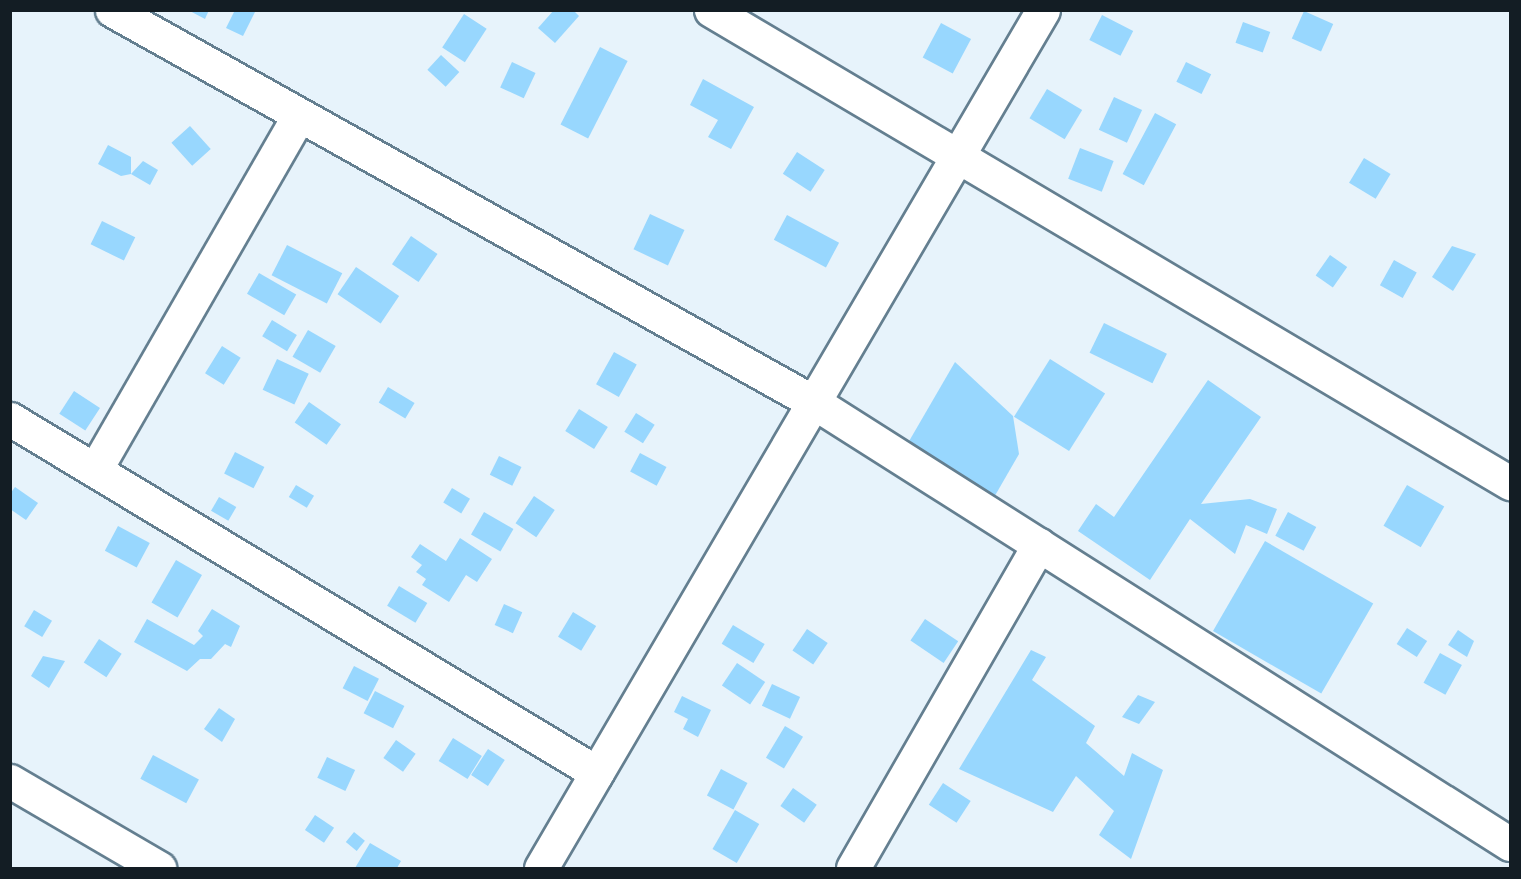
<!DOCTYPE html>
<style>
body{margin:0}
#map{position:relative;width:1521px;height:879px;overflow:hidden;background:#e7f3fb;font-family:Figtree,sans-serif}
div>[style]{position:absolute}
.building>*{inset:0;background:#98d7fe;transform-origin:0 0}
.roads{filter:drop-shadow(2px 0 #647f90) drop-shadow(-2px 0 #647f90) drop-shadow(0 2px #647f90) drop-shadow(0 -2px #647f90)}
.minor>*{height:33px;margin:-16.5px;padding:0 16.5px;transform-origin:16.5px;border-radius:16.5px;background:#fff}
span{translate:-50% -50%;white-space:nowrap;text-align:center;line-height:1.15;-webkit-text-stroke:5px #fefefe;paint-order:stroke}
.frame{position:absolute;inset:0;border:12px solid #131d24;pointer-events:none}
</style>
<div id="map">
<div class="building">
<i style="clip-path:polygon(188px 10px,209px 10px,205px 19px)"></i>
<i style="clip-path:polygon(235px 10px,256px 10px,243px 36px,226px 28px)"></i>
<i style="clip-path:polygon(554px 10px,573px 10px,579px 16px,555px 43px,538px 28px)"></i>
<i style="left:1304px;top:11px;width:32px;height:30px;rotate:24deg"></i>
<i style="left:464px;top:14px;width:27px;height:40px;rotate:33deg"></i>
<i style="left:1102px;top:15px;width:35px;height:28px;rotate:27deg"></i>
<i style="left:1243px;top:22px;width:29px;height:22px;rotate:20deg"></i>
<i style="left:941px;top:23px;width:34px;height:39px;rotate:28deg"></i>
<i style="left:600px;top:47px;width:31px;height:87px;rotate:27deg"></i>
<i style="left:441px;top:55px;width:25px;height:20px;rotate:43deg"></i>
<i style="left:512px;top:62px;width:26px;height:28px;rotate:25deg"></i>
<i style="left:1186px;top:62px;width:28px;height:22px;rotate:26deg"></i>
<i style="clip-path:polygon(703px 79px,754px 107px,731px 149px,708px 137px,718px 120px,690px 105px)"></i>
<i style="left:1047px;top:89px;width:41px;height:34px;rotate:31deg"></i>
<i style="left:1114px;top:97px;width:31px;height:36px;rotate:25deg"></i>
<i style="left:1155px;top:113px;width:24px;height:69px;rotate:28deg"></i>
<i style="left:190px;top:126px;width:31px;height:25px;rotate:48deg"></i>
<i style="clip-path:polygon(108px 145px,131px 157px,131px 174px,121px 176px,98px 164px)"></i>
<i style="left:1080px;top:148px;width:36px;height:33px;rotate:21deg"></i>
<i style="left:797px;top:152px;width:33px;height:26px;rotate:33deg"></i>
<i style="left:1364px;top:158px;width:31px;height:29px;rotate:31deg"></i>
<i style="clip-path:polygon(143px 161px,158px 170px,150px 185px,131px 174px)"></i>
<i style="left:650px;top:214px;width:38px;height:39px;rotate:25deg"></i>
<i style="left:787px;top:215px;width:59px;height:28px;rotate:28deg"></i>
<i style="left:102px;top:221px;width:37px;height:26px;rotate:26deg"></i>
<i style="left:411px;top:236px;width:32px;height:34px;rotate:34deg"></i>
<i style="left:287px;top:245px;width:62px;height:34px;rotate:27deg"></i>
<i style="clip-path:polygon(1452px 246px,1476px 254px,1453px 291px,1432px 277px)"></i>
<i style="left:1330px;top:255px;width:21px;height:25px;rotate:35deg"></i>
<i style="left:1394px;top:260px;width:26px;height:29px;rotate:29deg"></i>
<i style="left:356px;top:267px;width:52px;height:33px;rotate:34deg"></i>
<i style="left:259px;top:273px;width:43px;height:24px;rotate:30deg"></i>
<i style="left:272px;top:320px;width:29px;height:19px;rotate:31deg"></i>
<i style="left:1104px;top:323px;width:70px;height:33px;rotate:26deg"></i>
<i style="left:308px;top:330px;width:32px;height:31px;rotate:30deg"></i>
<i style="left:222px;top:346px;width:22px;height:32px;rotate:32deg"></i>
<i style="left:614px;top:352px;width:26px;height:37px;rotate:29deg"></i>
<i style="left:277px;top:359px;width:35px;height:34px;rotate:25deg"></i>
<i style="left:1050px;top:359px;width:65px;height:68px;rotate:32deg"></i>
<i style="clip-path:polygon(955px 362px,1013px 416px,1019px 454px,989px 506px,901px 455px)"></i>
<i style="clip-path:polygon(1208px 380px,1261px 417px,1201px 504px,1250px 499px,1277px 509px,1267px 534px,1246px 525px,1235px 554px,1190px 519px,1150px 580px,1078px 531px,1096px 504px,1114px 517px)"></i>
<i style="left:388px;top:387px;width:31px;height:18px;rotate:31deg"></i>
<i style="left:74px;top:391px;width:31px;height:27px;rotate:33deg"></i>
<i style="left:309px;top:402px;width:39px;height:25px;rotate:35deg"></i>
<i style="left:579px;top:409px;width:34px;height:26px;rotate:32deg"></i>
<i style="left:636px;top:413px;width:22px;height:22px;rotate:32deg"></i>
<i style="left:235px;top:452px;width:33px;height:24px;rotate:27deg"></i>
<i style="left:640px;top:453px;width:30px;height:21px;rotate:28deg"></i>
<i style="left:499px;top:456px;width:25px;height:21px;rotate:26deg"></i>
<i style="left:296px;top:485px;width:21px;height:14px;rotate:31deg"></i>
<i style="left:1407px;top:485px;width:43px;height:47px;rotate:30deg"></i>
<i style="clip-path:polygon(15px 487px,38px 503px,26px 520px,10px 509px,10px 494px)"></i>
<i style="left:452px;top:488px;width:21px;height:17px;rotate:31deg"></i>
<i style="left:534px;top:496px;width:25px;height:33px;rotate:34deg"></i>
<i style="left:219px;top:497px;width:20px;height:16px;rotate:30deg"></i>
<i style="left:484px;top:512px;width:34px;height:26px;rotate:30deg"></i>
<i style="left:1288px;top:512px;width:32px;height:27px;rotate:28deg"></i>
<i style="left:118px;top:526px;width:36px;height:28px;rotate:28deg"></i>
<i style="clip-path:polygon(460px 538px,492px 559px,477px 582px,466px 575px,449px 602px,422px 585px,426px 579px,416px 572px,422px 565px,411px 557px,420px 544px,446px 561px)"></i>
<i style="left:1265px;top:541px;width:125px;height:104px;rotate:30deg"></i>
<i style="left:176px;top:560px;width:30px;height:49px;rotate:30deg"></i>
<i style="left:399px;top:586px;width:33px;height:23px;rotate:31deg"></i>
<i style="left:504px;top:604px;width:20px;height:23px;rotate:24deg"></i>
<i style="clip-path:polygon(212px 609px,240px 626px,231px 647px,225px 644px,211px 659px,200px 659px,187px 671px,134px 642px,147px 619px,194px 645px,203px 636px,198px 631px)"></i>
<i style="left:34px;top:610px;width:21px;height:19px;rotate:31deg"></i>
<i style="left:573px;top:612px;width:27px;height:29px;rotate:31deg"></i>
<i style="left:925px;top:619px;width:40px;height:26px;rotate:34deg"></i>
<i style="left:733px;top:625px;width:37px;height:22px;rotate:31deg"></i>
<i style="left:1407px;top:628px;width:24px;height:19px;rotate:33deg"></i>
<i style="left:807px;top:629px;width:25px;height:26px;rotate:34deg"></i>
<i style="clip-path:polygon(1458px 630px,1474px 641px,1467px 657px,1448px 645px)"></i>
<i style="left:99px;top:639px;width:27px;height:28px;rotate:33deg"></i>
<i style="clip-path:polygon(1031px 650px,1046px 657px,1032px 680px,1095px 726px,1086px 743px,1124px 776px,1132px 753px,1163px 770px,1131px 859px,1099px 835px,1114px 811px,1076px 776px,1053px 812px,959px 769px)"></i>
<i style="left:1440px;top:653px;width:25px;height:34px;rotate:29deg"></i>
<i style="clip-path:polygon(43px 656px,65px 661px,49px 688px,31px 676px)"></i>
<i style="left:737px;top:663px;width:34px;height:27px;rotate:34deg"></i>
<i style="left:354px;top:666px;width:28px;height:25px;rotate:27deg"></i>
<i style="left:772px;top:684px;width:31px;height:24px;rotate:25deg"></i>
<i style="left:375px;top:691px;width:33px;height:25px;rotate:27deg"></i>
<i style="clip-path:polygon(1138px 695px,1155px 702px,1139px 724px,1122px 717px)"></i>
<i style="clip-path:polygon(682px 696px,711px 710px,698px 737px,683px 729px,688px 719px,674px 712px)"></i>
<i style="clip-path:polygon(219px 708px,235px 719px,222px 742px,204px 729px)"></i>
<i style="left:785px;top:726px;width:21px;height:37px;rotate:31deg"></i>
<i style="left:453px;top:738px;width:34px;height:27px;rotate:32deg"></i>
<i style="left:396px;top:740px;width:24px;height:22px;rotate:35deg"></i>
<i style="left:488px;top:749px;width:20px;height:31px;rotate:33deg"></i>
<i style="left:153px;top:755px;width:52px;height:27px;rotate:28deg"></i>
<i style="left:327px;top:757px;width:31px;height:23px;rotate:25deg"></i>
<i style="left:721px;top:769px;width:30px;height:30px;rotate:28deg"></i>
<i style="left:943px;top:783px;width:33px;height:26px;rotate:33deg"></i>
<i style="left:793px;top:788px;width:29px;height:22px;rotate:35deg"></i>
<i style="left:735px;top:810px;width:28px;height:45px;rotate:30deg"></i>
<i style="left:315px;top:815px;width:23px;height:18px;rotate:34deg"></i>
<i style="left:354px;top:832px;width:14px;height:13px;rotate:39deg"></i>
<i style="clip-path:polygon(370px 843px,401px 861px,397px 868px,355px 868px)"></i>
</div>
<div class="roads">
<div class="minor">
<i style="left:112px;top:10px;width:805px;rotate:29.21deg"></i>
<i style="left:815px;top:403px;width:823px;rotate:32.4deg"></i>
<i style="left:711px;top:10px;width:929px;rotate:30.63deg"></i>
<i style="left:10px;top:419px;width:685px;rotate:31.09deg"></i>
<i style="left:95px;top:470px;width:409px;rotate:-60.1deg"></i>
<i style="left:10px;top:781px;width:173px;rotate:30.3deg"></i>
<i style="left:541px;top:868px;width:994px;rotate:-59.67deg"></i>
<i style="left:853px;top:868px;width:373px;rotate:-60.1deg"></i>
</div>
</div>
<div class="frame"></div>
</div>
